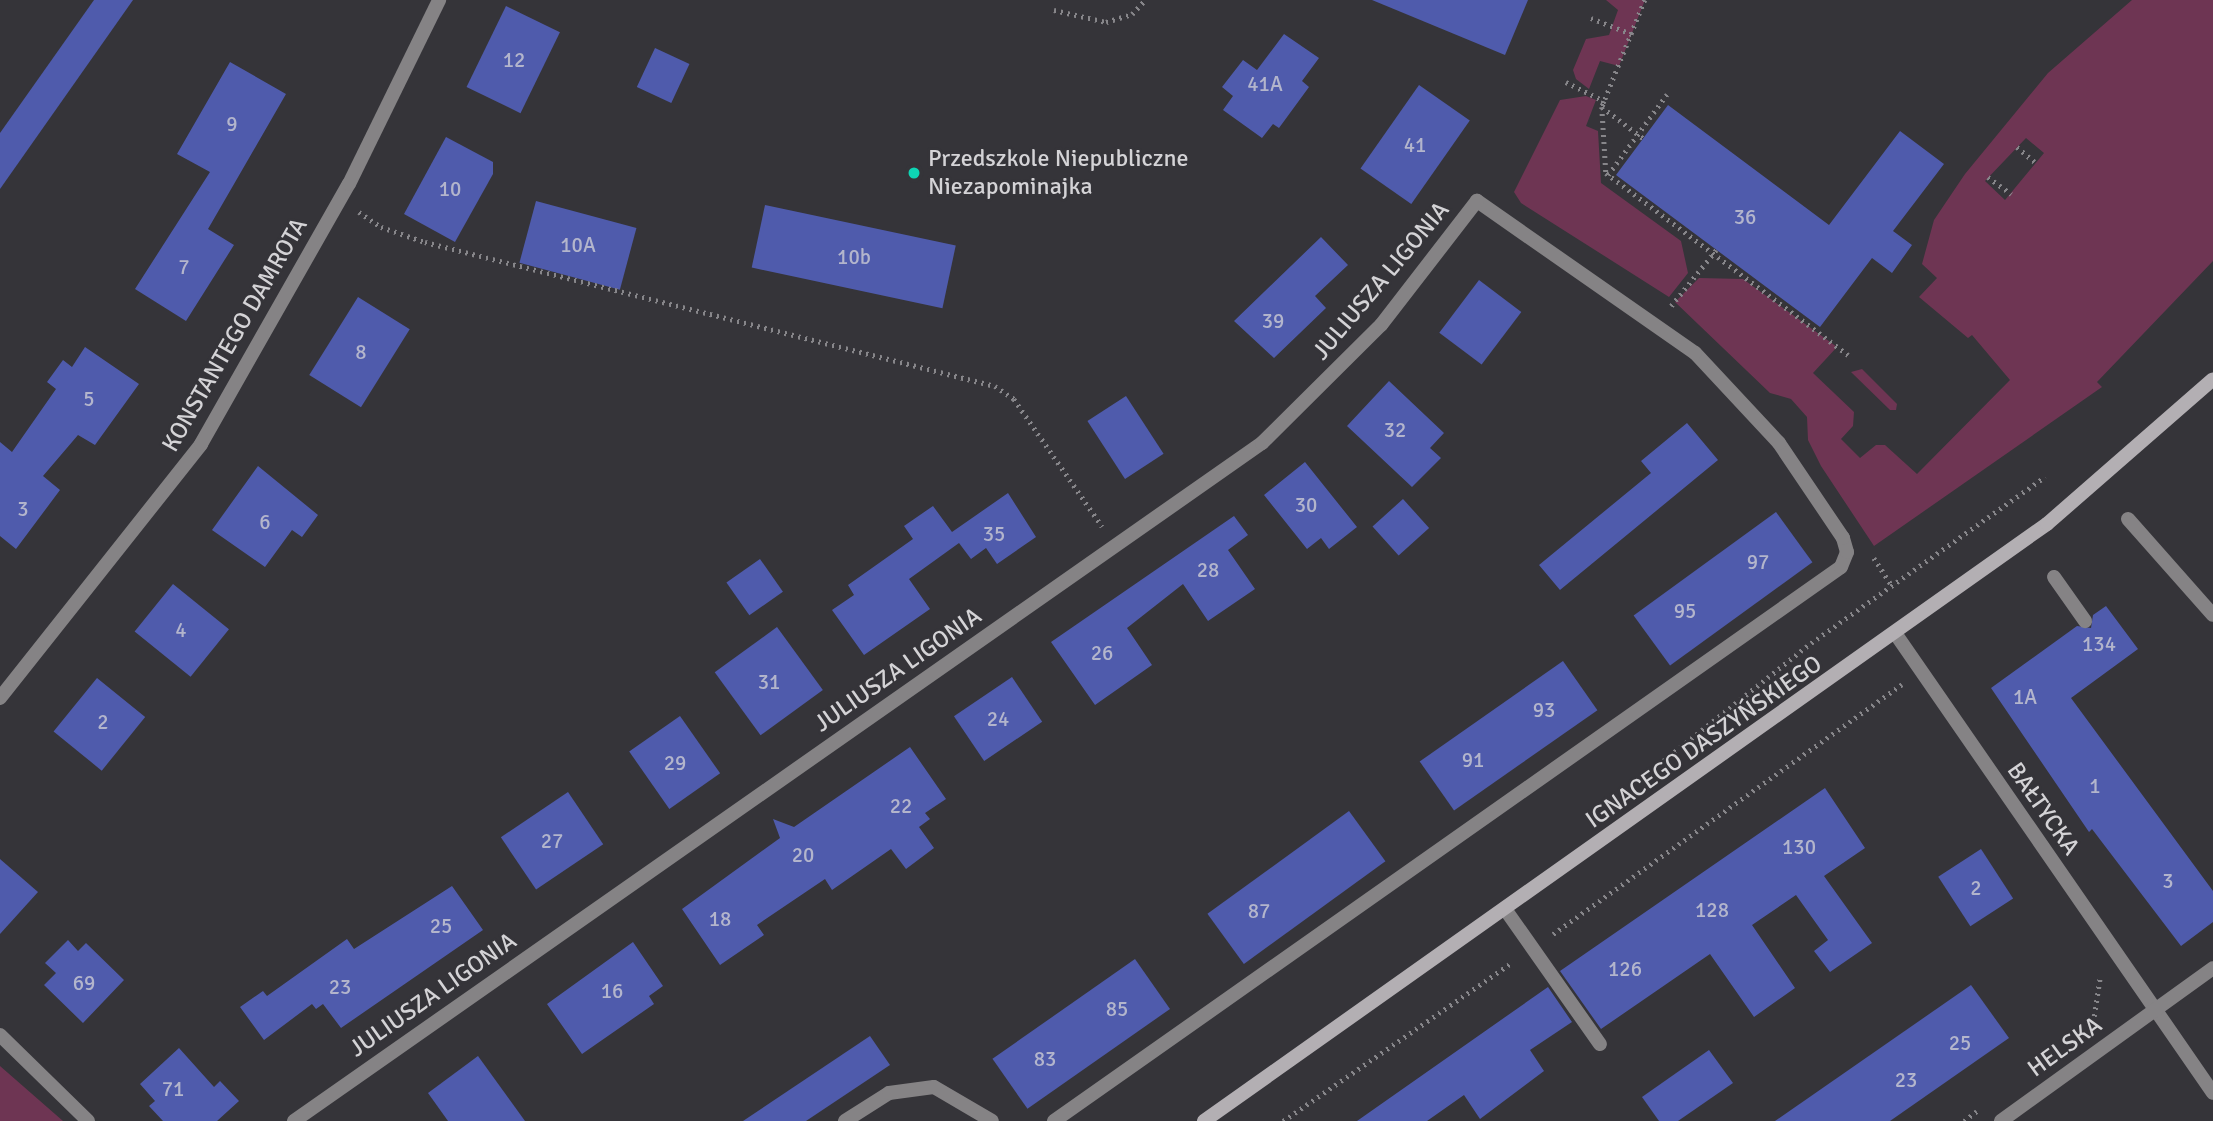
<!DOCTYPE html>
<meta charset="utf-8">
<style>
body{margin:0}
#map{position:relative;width:2213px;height:1121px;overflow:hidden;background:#353439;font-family:Signika,sans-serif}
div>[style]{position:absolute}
.green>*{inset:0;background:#6e3553}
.building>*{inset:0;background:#4f5bac;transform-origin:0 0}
.path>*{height:4.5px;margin-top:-2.25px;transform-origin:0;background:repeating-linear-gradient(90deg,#87868a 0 2px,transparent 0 7px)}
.lane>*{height:14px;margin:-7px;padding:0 7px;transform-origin:7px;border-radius:7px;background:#858385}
.street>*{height:14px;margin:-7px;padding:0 7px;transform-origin:7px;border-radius:7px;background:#858385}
.secondary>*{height:14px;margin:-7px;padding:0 7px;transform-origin:7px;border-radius:7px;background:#b3afb3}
.dots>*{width:19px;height:19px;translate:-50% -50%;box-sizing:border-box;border:4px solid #353439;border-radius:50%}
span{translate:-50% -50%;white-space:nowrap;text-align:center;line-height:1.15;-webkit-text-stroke:5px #353439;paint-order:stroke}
.number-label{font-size:21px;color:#b3b5cc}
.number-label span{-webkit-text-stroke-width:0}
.poi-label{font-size:24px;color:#d4d3d6}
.left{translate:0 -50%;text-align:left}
.street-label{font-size:24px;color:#d4d3d6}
</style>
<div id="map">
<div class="green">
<i style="clip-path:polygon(1606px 0,1645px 0,1619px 66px,1600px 61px,1589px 89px,1576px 79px,1573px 70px,1586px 39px,1609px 35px,1618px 10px)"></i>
<i style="clip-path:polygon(evenodd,2132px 0,2213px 0,2213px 261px,2097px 382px,2102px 387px,1874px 546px,1821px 466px,1808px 440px,1807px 417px,1791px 399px,1770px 393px,1675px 302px,1699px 278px,1743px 279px,1837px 347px,1813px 373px,1854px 412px,1853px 426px,1841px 439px,1860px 458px,1876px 445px,1885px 445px,1917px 474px,2010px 380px,1972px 335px,1968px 338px,1919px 297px,1937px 278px,1922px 264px,1934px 220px,1965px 174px,2048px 73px,2132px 0,2026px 138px,2044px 153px,2005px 200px,1985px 181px,2026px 138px)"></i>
<i style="clip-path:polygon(1586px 96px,1596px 100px,1586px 126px,1598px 131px,1601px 183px,1681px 241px,1688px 273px,1669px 297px,1521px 203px,1514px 192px,1560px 100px)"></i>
<i style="clip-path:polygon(1862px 369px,1897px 404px,1896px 410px,1890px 410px,1851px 372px)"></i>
<i style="clip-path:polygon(0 1066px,63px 1121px,64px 1121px,0 1121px)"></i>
</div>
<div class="building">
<i style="clip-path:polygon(94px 0,133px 0,0 189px,0 133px)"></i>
<i style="clip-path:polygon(1372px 0,1528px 0,1505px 55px)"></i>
<i style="left:506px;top:6px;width:60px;height:90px;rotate:26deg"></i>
<i style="clip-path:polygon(1284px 34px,1319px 58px,1302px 81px,1309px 87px,1279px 128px,1273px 124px,1262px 138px,1223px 110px,1233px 96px,1222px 87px,1243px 60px,1257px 70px)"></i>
<i style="left:655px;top:48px;width:38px;height:43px;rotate:25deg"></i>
<i style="clip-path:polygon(230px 62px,286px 94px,208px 229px,234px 245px,186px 321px,135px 289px,210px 172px,177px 154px)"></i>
<i style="left:1419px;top:85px;width:62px;height:102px;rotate:35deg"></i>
<i style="clip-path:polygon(1668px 105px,1829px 225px,1900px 131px,1944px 164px,1893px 231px,1912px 245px,1892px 273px,1872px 258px,1820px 327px,1616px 175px)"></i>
<i style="clip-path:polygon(446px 137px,493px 162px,493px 174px,455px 242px,404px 214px)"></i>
<i style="left:536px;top:201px;width:104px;height:64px;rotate:15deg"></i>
<i style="left:765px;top:205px;width:195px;height:64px;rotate:12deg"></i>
<i style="clip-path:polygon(1321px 237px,1348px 265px,1315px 296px,1326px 308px,1274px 358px,1234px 321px)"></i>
<i style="left:1479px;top:280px;width:53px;height:66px;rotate:37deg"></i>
<i style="left:358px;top:297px;width:61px;height:92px;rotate:32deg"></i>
<i style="clip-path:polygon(85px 347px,139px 384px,95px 445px,78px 435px,43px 476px,60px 490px,16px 549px,0 536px,0 442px,12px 452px,56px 389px,47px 382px,63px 360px,72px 367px)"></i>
<i style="clip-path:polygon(1389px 381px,1444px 433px,1430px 448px,1441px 458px,1412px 487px,1347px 426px)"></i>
<i style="left:1126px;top:396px;width:69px;height:46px;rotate:57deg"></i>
<i style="clip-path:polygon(1687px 423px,1718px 460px,1560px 590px,1539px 565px,1651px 473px,1641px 461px)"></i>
<i style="clip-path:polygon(1305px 462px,1357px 527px,1329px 549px,1321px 538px,1307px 549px,1264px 495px)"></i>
<i style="clip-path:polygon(258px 466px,318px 515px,302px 537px,292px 530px,265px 567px,212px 530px)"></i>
<i style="clip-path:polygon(1008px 493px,1036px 537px,997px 564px,986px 548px,971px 559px,959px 543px,909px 579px,930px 609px,864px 655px,832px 610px,854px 595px,848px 585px,913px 539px,904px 526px,933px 506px,952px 532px)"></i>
<i style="left:1403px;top:499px;width:39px;height:41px;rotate:48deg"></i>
<i style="left:1776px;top:512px;width:62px;height:176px;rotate:54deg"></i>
<i style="clip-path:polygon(1234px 516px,1248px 535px,1228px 550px,1255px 589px,1208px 621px,1183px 584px,1127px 628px,1152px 665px,1095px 705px,1051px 642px)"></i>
<i style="left:760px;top:559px;width:40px;height:41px;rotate:55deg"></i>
<i style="left:173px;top:584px;width:72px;height:61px;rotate:39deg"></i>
<i style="clip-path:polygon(2106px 606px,2138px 649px,2071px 698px,2213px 891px,2213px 922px,2181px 946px,2092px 829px,2089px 832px,1991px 688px,2077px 626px,2091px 628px,2093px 615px)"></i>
<i style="left:777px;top:627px;width:78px;height:77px;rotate:54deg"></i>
<i style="left:1563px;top:661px;width:60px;height:175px;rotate:55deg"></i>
<i style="left:1012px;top:677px;width:54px;height:70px;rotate:56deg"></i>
<i style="left:97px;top:678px;width:62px;height:69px;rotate:39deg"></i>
<i style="left:680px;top:716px;width:70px;height:62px;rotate:55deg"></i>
<i style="clip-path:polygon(910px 747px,946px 799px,925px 813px,930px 819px,919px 827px,934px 848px,906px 869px,891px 849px,832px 890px,825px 879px,757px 925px,764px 935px,720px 965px,682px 909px,780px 838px,773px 819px,794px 827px)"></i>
<i style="clip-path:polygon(1825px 788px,1865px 848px,1824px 876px,1872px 943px,1830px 972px,1814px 951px,1828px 940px,1796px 895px,1752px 925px,1795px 988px,1754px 1017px,1710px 954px,1601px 1029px,1560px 971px)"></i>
<i style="left:568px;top:792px;width:63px;height:81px;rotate:56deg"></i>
<i style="left:1349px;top:811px;width:62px;height:175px;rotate:54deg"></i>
<i style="left:1981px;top:849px;width:59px;height:51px;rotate:57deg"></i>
<i style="clip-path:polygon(0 859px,38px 892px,0 934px)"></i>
<i style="clip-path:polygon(452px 886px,483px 930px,341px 1028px,323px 1004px,316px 1009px,312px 1004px,264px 1040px,240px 1007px,263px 991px,267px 996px,347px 939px,354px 949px)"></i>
<i style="clip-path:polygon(68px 940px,78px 951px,86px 943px,124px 980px,83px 1023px,44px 985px,56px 973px,45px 963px)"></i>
<i style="clip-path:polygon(633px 942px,663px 986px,649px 996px,654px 1004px,582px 1054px,547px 1004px)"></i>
<i style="left:1135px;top:959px;width:61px;height:174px;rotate:55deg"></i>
<i style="clip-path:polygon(1971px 985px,2009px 1038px,1890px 1121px,1775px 1121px)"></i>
<i style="clip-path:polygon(1548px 987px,1572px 1022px,1530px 1050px,1544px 1071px,1480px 1119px,1464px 1095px,1427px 1121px,1357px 1121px)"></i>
<i style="clip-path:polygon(870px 1036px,890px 1065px,806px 1121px,743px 1121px)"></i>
<i style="clip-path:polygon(179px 1048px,214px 1087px,220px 1081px,239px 1101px,217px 1121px,163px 1121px,149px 1106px,155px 1101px,140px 1084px)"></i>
<i style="clip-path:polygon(1709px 1050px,1733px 1083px,1678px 1121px,1659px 1121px,1642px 1097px)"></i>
<i style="clip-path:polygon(478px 1056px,525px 1121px,448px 1121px,428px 1093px)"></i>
</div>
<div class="path">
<i style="left:1645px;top:0;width:115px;rotate:111.9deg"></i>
<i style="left:1602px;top:107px;width:66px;rotate:86.5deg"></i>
<i style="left:1606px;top:173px;width:303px;rotate:36.9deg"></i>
<i style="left:1054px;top:10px;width:53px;rotate:13deg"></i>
<i style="left:1106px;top:22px;width:27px;rotate:-17deg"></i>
<i style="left:1132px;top:14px;width:19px;rotate:-47deg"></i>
<i style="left:1591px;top:18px;width:46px;rotate:21.6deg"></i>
<i style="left:1566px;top:82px;width:42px;rotate:26.6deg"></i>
<i style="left:1604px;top:101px;width:6px;rotate:108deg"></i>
<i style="left:1602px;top:107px;width:53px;rotate:37.3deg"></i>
<i style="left:2017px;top:147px;width:23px;rotate:40deg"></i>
<i style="left:1608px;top:175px;width:100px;rotate:-53.9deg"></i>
<i style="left:1988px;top:177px;width:29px;rotate:36deg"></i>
<i style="left:359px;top:212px;width:27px;rotate:34deg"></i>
<i style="left:381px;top:227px;width:46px;rotate:18.8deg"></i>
<i style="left:425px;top:242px;width:588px;rotate:14.18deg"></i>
<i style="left:995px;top:386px;width:23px;rotate:34deg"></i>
<i style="left:1014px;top:399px;width:155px;rotate:55.3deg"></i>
<i style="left:1671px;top:306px;width:72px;rotate:-51.2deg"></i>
<i style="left:1874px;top:558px;width:33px;rotate:57deg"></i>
<i style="left:1658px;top:765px;width:196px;rotate:-38.6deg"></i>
<i style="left:1811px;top:643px;width:287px;rotate:-35.4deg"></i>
<i style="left:1553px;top:934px;width:429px;rotate:-35.6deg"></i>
<i style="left:2093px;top:1023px;width:47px;rotate:-81.3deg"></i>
<i style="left:1283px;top:1121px;width:277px;rotate:-34.7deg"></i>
<i style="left:1964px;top:1121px;width:16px;rotate:-38deg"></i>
</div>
<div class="lane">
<i style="left:2128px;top:519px;width:128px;rotate:48.5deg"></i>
<i style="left:2054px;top:577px;width:54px;rotate:54.8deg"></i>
<i style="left:1505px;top:909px;width:165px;rotate:54.9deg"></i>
<i style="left:845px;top:1121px;width:52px;rotate:-32.5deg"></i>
<i style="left:889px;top:1093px;width:45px;rotate:-7.6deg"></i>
<i style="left:934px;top:1087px;width:67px;rotate:30.4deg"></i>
<i style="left:1054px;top:1121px;width:962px;rotate:-35.14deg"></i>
<i style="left:1841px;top:567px;width:16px;rotate:-68deg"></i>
<i style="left:1847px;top:552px;width:15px;rotate:-106deg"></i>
<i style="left:1843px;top:538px;width:115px;rotate:-124deg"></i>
<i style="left:1779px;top:443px;width:123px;rotate:-133deg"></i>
<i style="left:1695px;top:353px;width:266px;rotate:-145.1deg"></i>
</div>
<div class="street">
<i style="left:1895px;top:633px;width:559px;rotate:55.34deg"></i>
<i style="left:0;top:698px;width:324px;rotate:-51.6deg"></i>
<i style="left:201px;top:444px;width:299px;rotate:-60.4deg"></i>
<i style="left:349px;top:184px;width:205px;rotate:-63.9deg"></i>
<i style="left:0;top:1035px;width:123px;rotate:44.3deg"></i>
<i style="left:294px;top:1121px;width:1182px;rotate:-35.01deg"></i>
<i style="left:1262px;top:443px;width:168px;rotate:-44.8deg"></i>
<i style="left:1381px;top:325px;width:157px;rotate:-52.3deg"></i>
<i style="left:2001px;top:1121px;width:261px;rotate:-35.8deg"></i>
</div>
<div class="secondary">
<i style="left:1204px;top:1121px;width:1033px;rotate:-35.31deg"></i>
<i style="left:2047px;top:524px;width:220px;rotate:-41.1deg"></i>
</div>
<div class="dots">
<i style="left:914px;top:173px;background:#0ed5b4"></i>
</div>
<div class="number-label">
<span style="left:514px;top:60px">12</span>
<span style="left:1265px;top:84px">41A</span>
<span style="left:232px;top:124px">9</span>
<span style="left:1415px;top:145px">41</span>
<span style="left:450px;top:189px">10</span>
<span style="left:1745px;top:217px">36</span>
<span style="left:578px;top:245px">10A</span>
<span style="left:854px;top:257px">10b</span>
<span style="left:184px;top:267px">7</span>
<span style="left:1273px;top:321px">39</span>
<span style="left:361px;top:352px">8</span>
<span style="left:89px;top:399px">5</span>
<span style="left:1395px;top:430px">32</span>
<span style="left:1306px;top:505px">30</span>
<span style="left:23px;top:509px">3</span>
<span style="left:265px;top:522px">6</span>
<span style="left:994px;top:534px">35</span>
<span style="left:1758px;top:562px">97</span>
<span style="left:1208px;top:570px">28</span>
<span style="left:1685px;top:611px">95</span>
<span style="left:181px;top:630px">4</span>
<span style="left:2099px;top:644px">134</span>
<span style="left:1102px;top:653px">26</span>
<span style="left:769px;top:682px">31</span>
<span style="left:2025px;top:697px">1A</span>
<span style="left:1544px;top:710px">93</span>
<span style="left:998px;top:719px">24</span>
<span style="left:103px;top:722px">2</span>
<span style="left:1473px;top:760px">91</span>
<span style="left:675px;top:763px">29</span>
<span style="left:2095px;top:786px">1</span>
<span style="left:901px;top:806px">22</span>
<span style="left:552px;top:841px">27</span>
<span style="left:1799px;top:847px">130</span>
<span style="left:803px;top:855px">20</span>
<span style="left:2168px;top:881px">3</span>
<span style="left:1976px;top:888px">2</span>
<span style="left:1712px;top:910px">128</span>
<span style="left:1259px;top:911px">87</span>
<span style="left:720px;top:919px">18</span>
<span style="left:441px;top:926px">25</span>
<span style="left:1625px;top:969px">126</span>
<span style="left:84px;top:983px">69</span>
<span style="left:340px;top:987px">23</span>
<span style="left:612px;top:991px">16</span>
<span style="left:1117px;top:1009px">85</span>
<span style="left:1960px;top:1043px">25</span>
<span style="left:1045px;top:1059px">83</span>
<span style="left:1906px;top:1080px">23</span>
<span style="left:173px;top:1089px">71</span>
</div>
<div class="poi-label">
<span class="left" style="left:928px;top:173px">Przedszkole Niepubliczne<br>Niezapominajka</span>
</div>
<div class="street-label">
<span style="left:1381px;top:281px;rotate:-50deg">JULIUSZA LIGONIA</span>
<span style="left:235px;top:335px;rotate:-60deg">KONSTANTEGO DAMROTA</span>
<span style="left:898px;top:670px;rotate:-35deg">JULIUSZA LIGONIA</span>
<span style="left:1704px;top:742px;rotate:-35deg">IGNACEGO DASZYŃSKIEGO</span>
<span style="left:2043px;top:809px;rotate:55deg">BAŁTYCKA</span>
<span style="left:433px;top:995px;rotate:-35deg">JULIUSZA LIGONIA</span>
<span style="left:2065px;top:1047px;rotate:-36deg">HELSKA</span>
</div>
</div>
